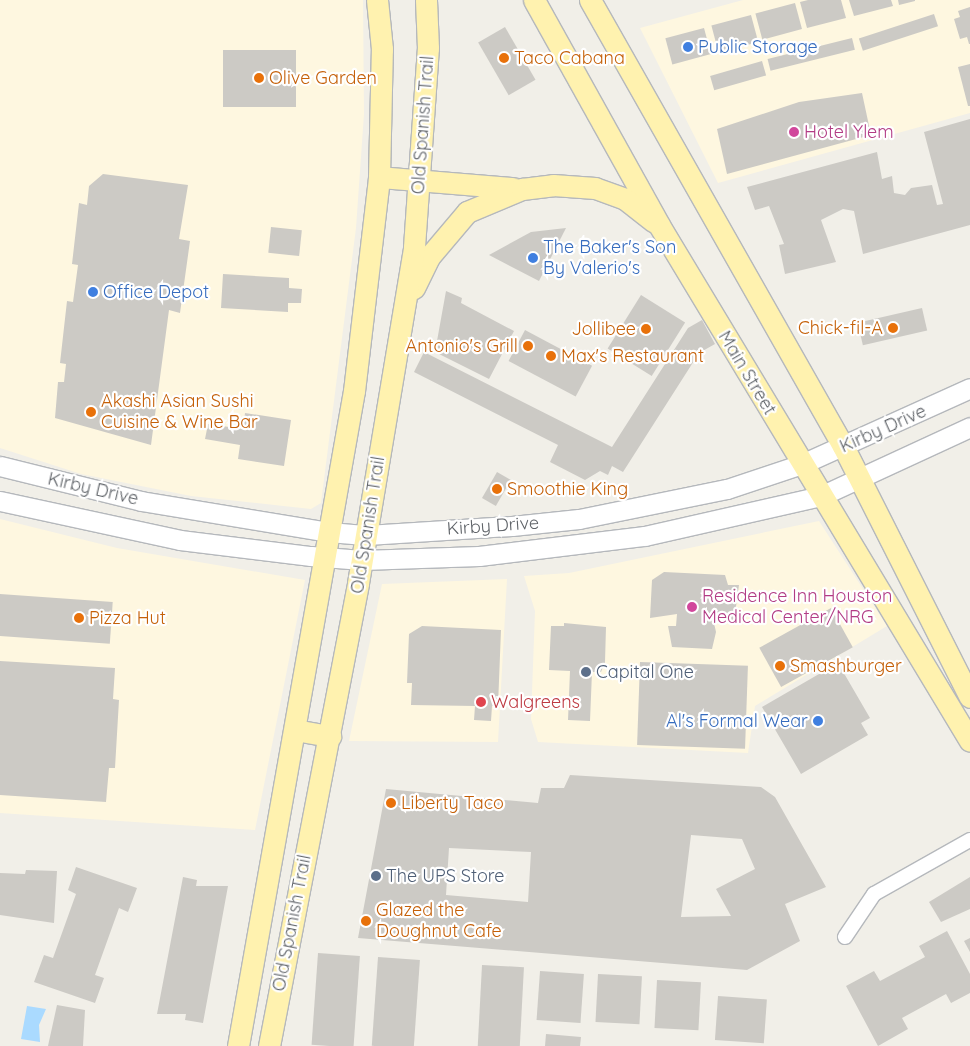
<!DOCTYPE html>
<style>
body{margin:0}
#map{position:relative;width:970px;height:1046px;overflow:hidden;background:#f1efe8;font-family:Quicksand,sans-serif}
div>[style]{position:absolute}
.commercial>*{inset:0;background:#fef7e0}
.water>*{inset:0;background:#aadaff}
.building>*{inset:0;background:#cccac5;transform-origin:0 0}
.roads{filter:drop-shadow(1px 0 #b5b8bc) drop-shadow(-1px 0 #b5b8bc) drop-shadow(0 1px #b5b8bc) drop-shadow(0 -1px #b5b8bc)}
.street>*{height:14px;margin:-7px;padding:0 7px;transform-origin:7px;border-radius:7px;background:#fff}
.secondary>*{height:19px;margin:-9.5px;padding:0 9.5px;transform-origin:9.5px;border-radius:9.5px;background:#fff}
.primary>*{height:21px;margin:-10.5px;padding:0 10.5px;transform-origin:10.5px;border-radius:10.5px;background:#fff2af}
.dots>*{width:14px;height:14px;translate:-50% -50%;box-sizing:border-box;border:2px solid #fff;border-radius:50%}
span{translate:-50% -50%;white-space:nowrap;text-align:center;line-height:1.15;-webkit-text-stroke:4.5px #fff;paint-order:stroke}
.shop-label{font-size:18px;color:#366cbe}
.left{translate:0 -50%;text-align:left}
.right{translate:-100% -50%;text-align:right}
.food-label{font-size:18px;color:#c56008}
.street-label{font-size:18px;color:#5f6368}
.hotel-label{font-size:18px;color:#b23c85}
.service-label{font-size:18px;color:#4e5e75}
.health-label{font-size:18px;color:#be3a42}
</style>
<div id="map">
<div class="commercial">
<i style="clip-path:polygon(0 0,363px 0,364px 114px,356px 228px,321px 503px,311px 509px,191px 496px,81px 474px,0 448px)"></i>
<i style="clip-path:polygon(743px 0,970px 0,970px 113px,718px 183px,640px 28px)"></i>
<i style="clip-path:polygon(0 519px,117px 548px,305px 580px,255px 830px,0 813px)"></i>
<i style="clip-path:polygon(819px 521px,887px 626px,755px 706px,748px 753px,538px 742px,531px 719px,535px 611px,524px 576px,569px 573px)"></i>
<i style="clip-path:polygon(507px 579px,498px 742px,349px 741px,382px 584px)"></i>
</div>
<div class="water">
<i style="clip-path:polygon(27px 1006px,46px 1009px,39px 1025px,40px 1042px,21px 1039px)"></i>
</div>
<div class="building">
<i style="clip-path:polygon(808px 0,841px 0,846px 18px,807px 28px,800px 2px)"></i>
<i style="clip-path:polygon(849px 0,891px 0,893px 6px,854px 16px)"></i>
<i style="clip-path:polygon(898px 0,915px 0,915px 1px,899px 5px)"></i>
<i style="left:795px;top:3px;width:27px;height:41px;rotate:75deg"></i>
<i style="clip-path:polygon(970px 7px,970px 44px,969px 44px,967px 37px,960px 39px,954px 19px,960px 17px,958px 11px)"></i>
<i style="left:934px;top:14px;width:13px;height:79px;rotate:72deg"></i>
<i style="left:751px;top:15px;width:28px;height:41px;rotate:75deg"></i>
<i style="left:505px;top:27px;width:61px;height:31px;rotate:60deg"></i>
<i style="left:704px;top:28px;width:27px;height:40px;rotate:75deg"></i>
<i style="left:852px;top:38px;width:12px;height:87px;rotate:76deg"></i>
<i style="left:223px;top:50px;width:73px;height:57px"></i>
<i style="left:762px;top:61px;width:15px;height:54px;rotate:74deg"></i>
<i style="clip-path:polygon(970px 64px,970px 106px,968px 106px,958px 67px)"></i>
<i style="clip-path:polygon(862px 93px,871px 135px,727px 174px,717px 129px,799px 102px)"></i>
<i style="clip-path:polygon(970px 119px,970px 225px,863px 254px,854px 211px,843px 209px,821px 220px,836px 262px,785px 274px,779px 245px,784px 244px,769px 206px,755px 210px,747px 187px,877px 152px,882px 179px,892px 176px,894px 193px,905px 195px,911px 188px,932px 185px,937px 205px,943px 204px,924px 132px)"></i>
<i style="clip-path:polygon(103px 174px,188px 185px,179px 239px,190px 241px,180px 313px,169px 310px,151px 445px,55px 418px,58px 382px,64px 382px,66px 364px,60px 363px,67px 301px,73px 302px,78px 265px,72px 264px,79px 203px,87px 205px,89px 186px)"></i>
<i style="left:271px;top:227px;width:31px;height:26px;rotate:6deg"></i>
<i style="clip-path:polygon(566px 228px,539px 281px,489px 255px,531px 232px)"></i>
<i style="clip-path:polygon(223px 274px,289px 278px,289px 288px,302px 289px,301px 303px,288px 303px,288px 312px,221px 308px)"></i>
<i style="clip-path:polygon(446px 291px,462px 298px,461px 303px,514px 331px,489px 379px,435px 352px)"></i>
<i style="left:641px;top:295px;width:52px;height:63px;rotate:32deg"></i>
<i style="left:922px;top:308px;width:23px;height:66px;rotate:77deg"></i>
<i style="clip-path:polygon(702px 320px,715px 344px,699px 353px,623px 472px,612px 466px,608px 475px,600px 471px,585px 480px,550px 462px,558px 445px,414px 372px,424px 352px,612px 447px,688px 328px)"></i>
<i style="left:525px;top:330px;width:76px;height:35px;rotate:28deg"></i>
<i style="clip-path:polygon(245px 413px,291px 420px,284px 466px,238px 459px,240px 445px,205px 439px,208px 424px,243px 429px)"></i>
<i style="left:497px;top:472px;width:16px;height:30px;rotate:30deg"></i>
<i style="clip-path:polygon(664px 572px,725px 575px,728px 585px,739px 585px,734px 621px,721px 621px,721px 614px,712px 614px,716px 632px,712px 649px,672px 647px,668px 626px,676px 626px,677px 614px,650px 618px,652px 580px)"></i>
<i style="left:0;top:594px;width:113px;height:42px;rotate:4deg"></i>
<i style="left:831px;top:608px;width:45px;height:82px;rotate:61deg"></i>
<i style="clip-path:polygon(564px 623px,606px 627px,605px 662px,601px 672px,592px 672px,590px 721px,568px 720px,570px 671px,549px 670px,551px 626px,564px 626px)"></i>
<i style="clip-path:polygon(422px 626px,501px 630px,498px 706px,492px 706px,491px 721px,474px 720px,475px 706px,411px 705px,412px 683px,407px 683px,409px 634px)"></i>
<i style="clip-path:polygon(0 661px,115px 668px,113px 699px,119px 700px,115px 768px,109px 768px,106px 802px,0 795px)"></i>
<i style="left:640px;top:662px;width:108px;height:83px;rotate:2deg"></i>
<i style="clip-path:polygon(838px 663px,870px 718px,861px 723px,868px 735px,801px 774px,762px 707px)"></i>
<i style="clip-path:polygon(evenodd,570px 775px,761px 787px,775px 797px,826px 887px,785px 904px,800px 941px,747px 970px,358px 938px,386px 789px,538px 803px,541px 788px,564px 788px,570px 775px,691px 835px,742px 839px,755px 869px,716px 889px,731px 916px,681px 917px,691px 835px,570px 775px,449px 848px,531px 852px,528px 902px,446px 895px,449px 848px)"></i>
<i style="clip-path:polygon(76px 867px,137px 888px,128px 912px,119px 908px,95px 975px,104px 978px,95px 1003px,34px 982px,44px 955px,53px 958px,76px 894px,68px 890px)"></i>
<i style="clip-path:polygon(26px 870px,57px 871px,54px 923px,0 915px,0 873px,25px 874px)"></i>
<i style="clip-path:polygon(183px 877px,197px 880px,196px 886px,228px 886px,203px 1023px,185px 1020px,186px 1014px,157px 1014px)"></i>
<i style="clip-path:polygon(970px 877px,970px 909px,941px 922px,929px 902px)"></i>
<i style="clip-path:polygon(947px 931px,970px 974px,970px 993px,951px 1003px,946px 994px,902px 1018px,908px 1029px,878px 1046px,846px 986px,874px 971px,880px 981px,925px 957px,919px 946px)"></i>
<i style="clip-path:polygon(970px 938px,970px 952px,964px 941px)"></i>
<i style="left:318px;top:953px;width:42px;height:92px;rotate:4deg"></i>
<i style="left:378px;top:957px;width:42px;height:89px;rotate:4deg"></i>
<i style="left:482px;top:965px;width:42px;height:81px;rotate:3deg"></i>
<i style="left:540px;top:971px;width:44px;height:49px;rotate:4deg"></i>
<i style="left:598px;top:974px;width:44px;height:48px;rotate:3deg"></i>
<i style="left:657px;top:980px;width:44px;height:48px;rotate:3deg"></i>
<i style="left:718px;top:996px;width:49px;height:44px;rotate:4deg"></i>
<i style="clip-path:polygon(57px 1005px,85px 1010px,83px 1046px,48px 1046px)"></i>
<i style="clip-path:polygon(546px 1034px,581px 1037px,580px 1046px,545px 1046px)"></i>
</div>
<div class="roads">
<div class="street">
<i style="left:845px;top:937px;width:52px;rotate:-56deg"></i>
<i style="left:874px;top:894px;width:110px;rotate:-29.4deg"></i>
</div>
<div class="secondary">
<i style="left:0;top:466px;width:145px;rotate:13.9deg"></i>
<i style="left:141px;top:501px;width:191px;rotate:9.4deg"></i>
<i style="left:329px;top:532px;width:38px;rotate:5deg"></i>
<i style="left:367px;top:535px;width:145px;rotate:-3.6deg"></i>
<i style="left:512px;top:526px;width:67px;rotate:-6deg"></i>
<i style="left:579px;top:519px;width:151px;rotate:-11.5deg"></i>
<i style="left:727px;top:489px;width:79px;rotate:-18.4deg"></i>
<i style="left:802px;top:464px;width:184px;rotate:-24.3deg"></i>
<i style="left:0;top:501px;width:184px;rotate:12.2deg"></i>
<i style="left:180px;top:540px;width:132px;rotate:7deg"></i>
<i style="left:311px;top:556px;width:51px;rotate:4.5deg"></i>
<i style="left:362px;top:560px;width:117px;rotate:-2deg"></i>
<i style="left:479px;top:556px;width:167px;rotate:-6.9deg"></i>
<i style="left:645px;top:536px;width:180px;rotate:-12.8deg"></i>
<i style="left:821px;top:496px;width:164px;rotate:-24.8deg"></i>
</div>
<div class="primary">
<i style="left:534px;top:0;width:257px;rotate:60.9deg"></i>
<i style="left:659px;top:225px;width:602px;rotate:58.92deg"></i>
<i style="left:590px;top:0;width:513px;rotate:60.44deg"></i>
<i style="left:843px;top:446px;width:281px;rotate:63.2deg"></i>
<i style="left:379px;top:177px;width:134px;rotate:4.7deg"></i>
<i style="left:414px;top:288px;width:34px;rotate:-64deg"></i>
<i style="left:429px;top:257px;width:59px;rotate:-49.8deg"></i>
<i style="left:467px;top:212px;width:60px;rotate:-22.7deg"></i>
<i style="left:522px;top:189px;width:31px;rotate:-7deg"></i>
<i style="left:553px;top:185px;width:42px;rotate:4.1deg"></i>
<i style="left:595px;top:188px;width:32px;rotate:20deg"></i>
<i style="left:625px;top:199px;width:36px;rotate:38deg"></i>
<i style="left:295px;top:730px;width:36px;rotate:10deg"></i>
<i style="left:238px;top:1046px;width:665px;rotate:-79.96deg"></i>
<i style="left:354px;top:391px;width:215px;rotate:-83.3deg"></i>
<i style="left:379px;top:177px;width:128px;rotate:-88.7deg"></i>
<i style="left:382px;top:49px;width:49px;rotate:-95.8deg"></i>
<i style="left:269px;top:1046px;width:471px;rotate:-79.1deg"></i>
<i style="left:358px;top:583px;width:341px;rotate:-80.5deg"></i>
<i style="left:414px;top:247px;width:199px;rotate:-86deg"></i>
<i style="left:428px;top:48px;width:48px;rotate:-92.4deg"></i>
</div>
</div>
<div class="dots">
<i style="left:688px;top:47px;background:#3f7fe0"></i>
<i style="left:504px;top:58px;background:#e8710a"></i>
<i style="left:259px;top:78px;background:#e8710a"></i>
<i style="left:794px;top:132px;background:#d1479c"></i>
<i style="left:533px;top:258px;background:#3f7fe0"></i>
<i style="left:93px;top:292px;background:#3f7fe0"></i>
<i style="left:893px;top:328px;background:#e8710a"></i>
<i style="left:646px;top:329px;background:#e8710a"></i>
<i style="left:528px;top:346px;background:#e8710a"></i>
<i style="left:551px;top:356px;background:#e8710a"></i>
<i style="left:91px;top:412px;background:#e8710a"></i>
<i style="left:497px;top:489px;background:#e8710a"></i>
<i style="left:692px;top:607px;background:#d1479c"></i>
<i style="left:79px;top:618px;background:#e8710a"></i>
<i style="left:780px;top:666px;background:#e8710a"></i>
<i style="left:586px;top:672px;background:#5c6f8a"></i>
<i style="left:481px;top:702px;background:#e0444e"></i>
<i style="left:818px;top:721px;background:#3f7fe0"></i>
<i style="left:391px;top:803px;background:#e8710a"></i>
<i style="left:376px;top:876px;background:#5c6f8a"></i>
<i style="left:366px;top:921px;background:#e8710a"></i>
</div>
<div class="shop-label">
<span class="left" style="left:698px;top:47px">Public Storage</span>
<span class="left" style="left:543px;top:258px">The Baker's Son<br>By Valerio's</span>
<span class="left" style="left:103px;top:292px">Office Depot</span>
<span class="right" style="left:808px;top:721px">Al's Formal Wear</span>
</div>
<div class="food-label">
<span class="left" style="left:514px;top:58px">Taco Cabana</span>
<span class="left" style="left:269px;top:78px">Olive Garden</span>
<span class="right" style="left:883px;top:328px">Chick-fil-A</span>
<span class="right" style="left:636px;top:329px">Jollibee</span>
<span class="right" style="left:518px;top:346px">Antonio's Grill</span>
<span class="left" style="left:561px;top:356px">Max's Restaurant</span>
<span class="left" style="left:101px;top:412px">Akashi Asian Sushi<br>Cuisine &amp; Wine Bar</span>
<span class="left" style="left:507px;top:489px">Smoothie King</span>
<span class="left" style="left:89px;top:618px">Pizza Hut</span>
<span class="left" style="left:790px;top:666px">Smashburger</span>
<span class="left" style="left:401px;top:803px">Liberty Taco</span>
<span class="left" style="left:376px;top:921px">Glazed the<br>Doughnut Cafe</span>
</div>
<div class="street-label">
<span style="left:423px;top:125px;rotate:-86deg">Old Spanish Trail</span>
<span style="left:747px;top:373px;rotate:59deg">Main Street</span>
<span style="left:883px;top:429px;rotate:-24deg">Kirby Drive</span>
<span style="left:93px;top:489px;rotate:13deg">Kirby Drive</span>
<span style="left:368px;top:525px;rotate:-81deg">Old Spanish Trail</span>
<span style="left:493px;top:526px;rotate:-4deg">Kirby Drive</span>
<span style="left:292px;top:923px;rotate:-79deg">Old Spanish Trail</span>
</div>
<div class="hotel-label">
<span class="left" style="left:804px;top:132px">Hotel Ylem</span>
<span class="left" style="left:702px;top:607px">Residence Inn Houston<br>Medical Center/NRG</span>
</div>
<div class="service-label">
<span class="left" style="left:596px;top:672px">Capital One</span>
<span class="left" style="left:386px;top:876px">The UPS Store</span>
</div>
<div class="health-label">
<span class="left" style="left:491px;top:702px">Walgreens</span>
</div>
</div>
